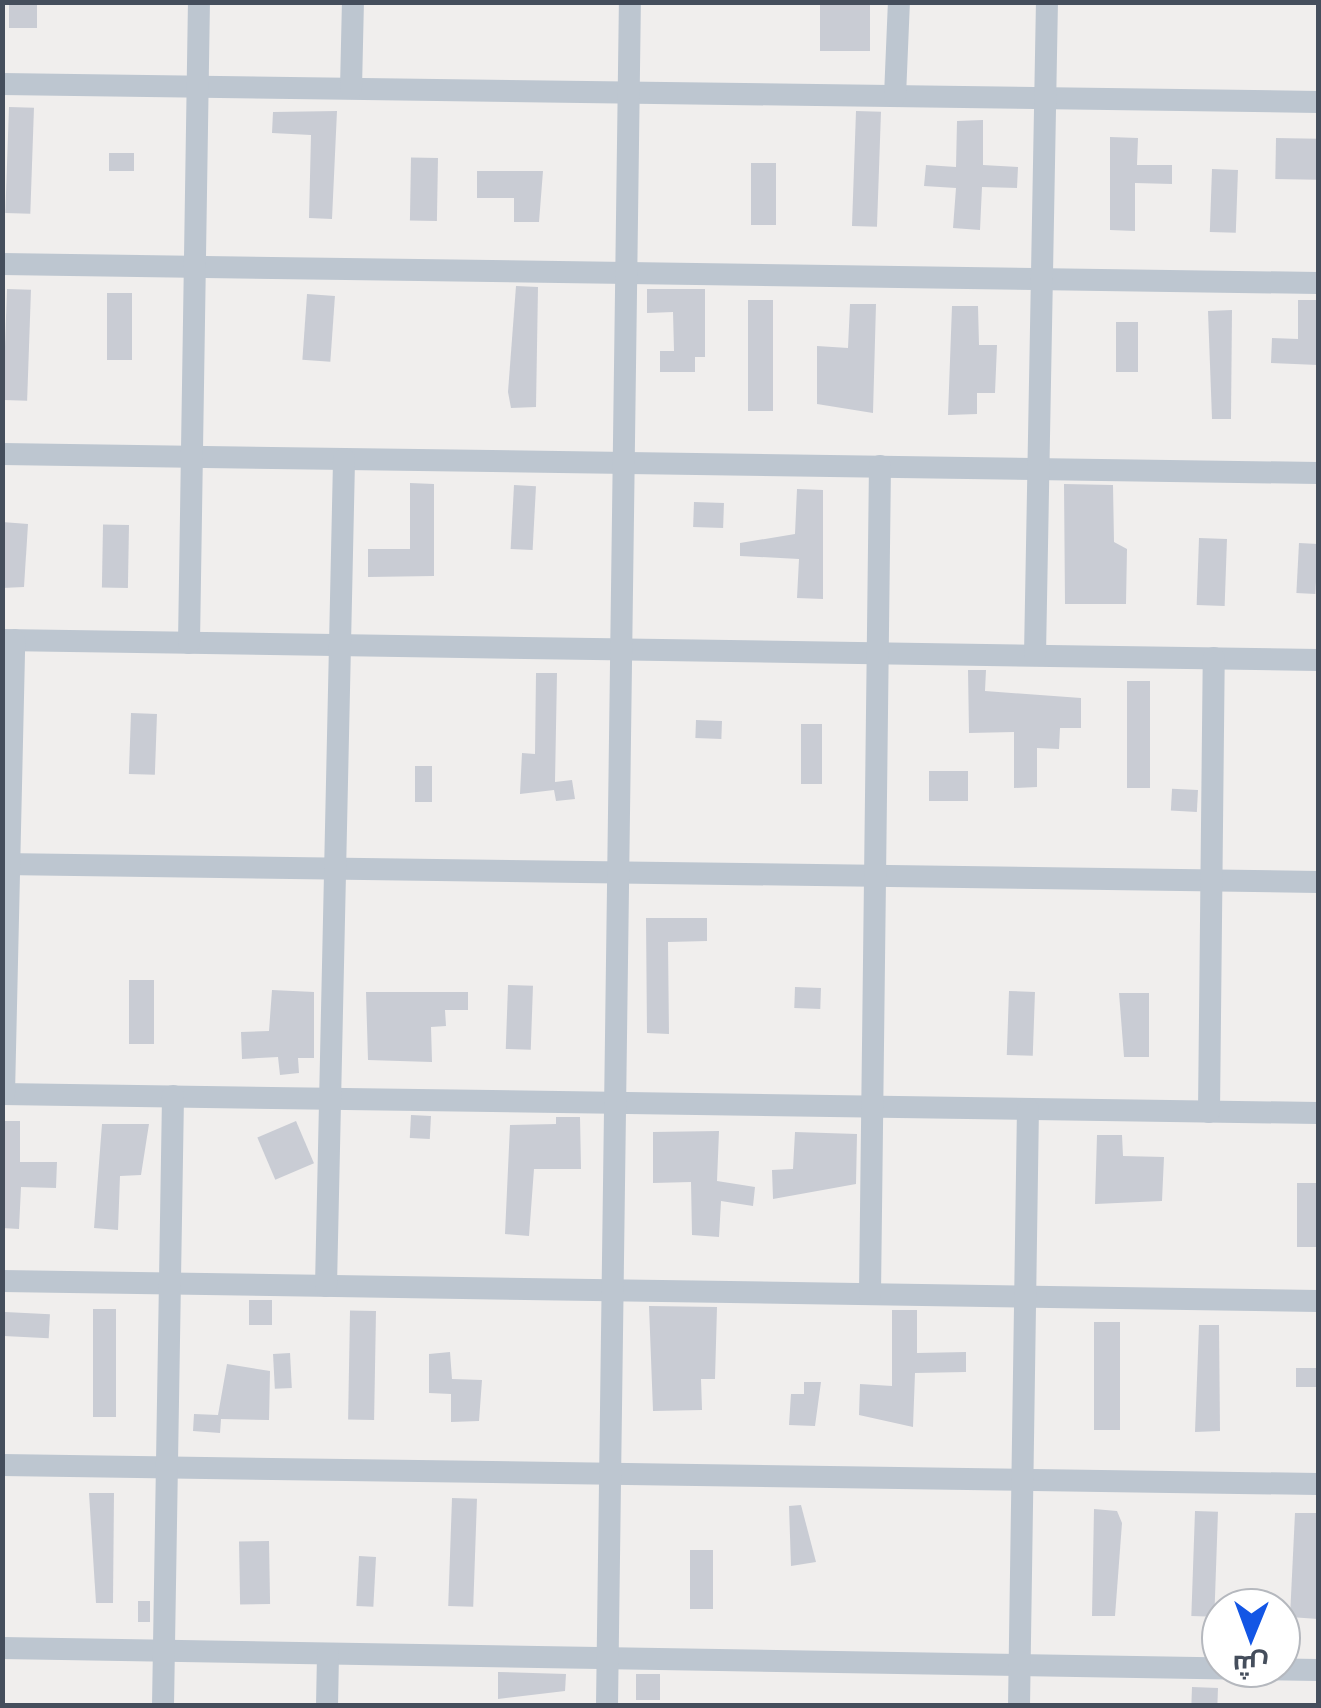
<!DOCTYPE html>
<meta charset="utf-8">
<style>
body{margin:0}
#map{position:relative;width:1321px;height:1708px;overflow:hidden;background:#f0eeed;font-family:Quicksand,Cairo,sans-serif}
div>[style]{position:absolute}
.building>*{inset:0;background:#c9ccd4;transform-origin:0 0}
.minor>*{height:22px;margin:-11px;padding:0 11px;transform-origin:11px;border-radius:11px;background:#bdc6d0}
span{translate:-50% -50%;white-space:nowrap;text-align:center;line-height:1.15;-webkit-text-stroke:8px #fff;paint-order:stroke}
.frame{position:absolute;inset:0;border:5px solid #454e5c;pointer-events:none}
.north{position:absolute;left:1201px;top:1588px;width:100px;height:100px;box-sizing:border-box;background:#fff;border:2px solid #b5b8be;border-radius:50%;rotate:181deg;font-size:28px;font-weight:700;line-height:40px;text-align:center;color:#454e5c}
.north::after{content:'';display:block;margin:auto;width:35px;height:45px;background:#1356e5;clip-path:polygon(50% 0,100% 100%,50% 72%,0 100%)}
</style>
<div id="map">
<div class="building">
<i style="left:9px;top:2px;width:28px;height:26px"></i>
<i style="left:820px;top:2px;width:50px;height:49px"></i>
<i style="left:9px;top:107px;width:25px;height:106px;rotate:2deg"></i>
<i style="clip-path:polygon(337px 111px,332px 219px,309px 218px,311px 135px,272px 133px,273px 112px)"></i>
<i style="left:856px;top:111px;width:25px;height:115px;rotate:2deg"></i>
<i style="clip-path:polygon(983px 120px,983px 165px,1018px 167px,1017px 188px,982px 187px,980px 230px,953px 228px,956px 188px,924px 186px,926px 165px,956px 167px,957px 121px)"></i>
<i style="clip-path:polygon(1110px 137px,1138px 138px,1137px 165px,1172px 165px,1172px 184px,1135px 183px,1135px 231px,1110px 230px)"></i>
<i style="left:1276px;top:138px;width:42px;height:41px;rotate:1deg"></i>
<i style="left:109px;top:153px;width:25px;height:18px"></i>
<i style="left:438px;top:158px;width:63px;height:27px;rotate:91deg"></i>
<i style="left:776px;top:163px;width:62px;height:25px;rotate:90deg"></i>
<i style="left:1212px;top:169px;width:26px;height:63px;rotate:2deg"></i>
<i style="clip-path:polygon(477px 171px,543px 171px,539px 222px,514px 222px,514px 198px,477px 198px)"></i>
<i style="clip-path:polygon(516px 286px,538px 287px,536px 407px,511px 408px,508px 392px)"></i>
<i style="left:7px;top:289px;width:24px;height:111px;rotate:2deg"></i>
<i style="clip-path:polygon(647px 289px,705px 289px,705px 357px,695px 357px,695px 372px,660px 372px,660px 351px,674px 351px,673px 312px,647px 313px)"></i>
<i style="left:107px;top:293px;width:25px;height:67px"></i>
<i style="left:307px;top:294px;width:28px;height:66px;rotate:4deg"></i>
<i style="left:773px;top:300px;width:111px;height:25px;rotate:90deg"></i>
<i style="clip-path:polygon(1298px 300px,1318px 300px,1318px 365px,1271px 363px,1272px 338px,1298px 339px)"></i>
<i style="clip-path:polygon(850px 304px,876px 304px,873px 413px,817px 404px,817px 346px,848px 348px)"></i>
<i style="clip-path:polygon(952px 306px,978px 306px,979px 345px,997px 345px,995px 393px,977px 393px,977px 414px,948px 415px)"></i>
<i style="clip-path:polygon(1232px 310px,1231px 419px,1212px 419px,1208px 311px)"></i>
<i style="left:1116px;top:322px;width:22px;height:50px"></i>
<i style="clip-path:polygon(410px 483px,434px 484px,434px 576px,368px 577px,368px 549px,410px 549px)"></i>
<i style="clip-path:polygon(1064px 484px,1113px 485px,1114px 542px,1127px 549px,1126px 604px,1065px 604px)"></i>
<i style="left:514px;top:485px;width:22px;height:64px;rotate:3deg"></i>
<i style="clip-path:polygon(797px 489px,823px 490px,823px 599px,797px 598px,799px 559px,740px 556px,740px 543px,795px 534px)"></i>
<i style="left:694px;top:502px;width:30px;height:25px;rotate:2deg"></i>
<i style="clip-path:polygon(2px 522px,28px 524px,24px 587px,2px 588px)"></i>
<i style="left:129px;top:525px;width:63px;height:26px;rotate:91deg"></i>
<i style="left:1199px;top:538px;width:28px;height:67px;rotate:2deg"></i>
<i style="left:1299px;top:543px;width:19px;height:50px;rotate:3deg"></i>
<i style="clip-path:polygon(968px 670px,986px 670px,985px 691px,1081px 698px,1081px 728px,1060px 728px,1059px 749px,1037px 748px,1037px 787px,1014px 788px,1014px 732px,969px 733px)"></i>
<i style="clip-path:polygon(536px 673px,557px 673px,555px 782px,572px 780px,575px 799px,556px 801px,554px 790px,520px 794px,522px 753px,535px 754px)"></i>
<i style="left:1127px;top:681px;width:23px;height:107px"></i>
<i style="left:131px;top:713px;width:26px;height:61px;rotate:2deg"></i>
<i style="left:696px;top:720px;width:26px;height:18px;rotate:2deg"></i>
<i style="left:822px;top:724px;width:60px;height:21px;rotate:90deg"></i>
<i style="left:415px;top:766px;width:17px;height:36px"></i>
<i style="left:929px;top:771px;width:39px;height:30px"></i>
<i style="left:1198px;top:790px;width:22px;height:26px;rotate:93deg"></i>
<i style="clip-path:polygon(646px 918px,707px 918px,707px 941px,668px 942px,669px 1034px,647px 1033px)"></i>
<i style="left:129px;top:980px;width:25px;height:64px"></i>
<i style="left:508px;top:985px;width:25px;height:64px;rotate:2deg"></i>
<i style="left:795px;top:987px;width:26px;height:21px;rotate:2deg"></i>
<i style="clip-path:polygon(272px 990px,314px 992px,314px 1058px,298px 1058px,299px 1073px,280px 1075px,278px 1057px,242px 1059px,241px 1032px,269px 1031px)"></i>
<i style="left:1009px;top:991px;width:26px;height:64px;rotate:2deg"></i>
<i style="clip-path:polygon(366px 992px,468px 992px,468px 1010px,445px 1010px,446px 1026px,431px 1027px,432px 1062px,368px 1060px)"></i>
<i style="clip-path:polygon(1119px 993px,1149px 993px,1149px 1057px,1124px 1057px)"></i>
<i style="left:411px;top:1115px;width:20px;height:23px;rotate:3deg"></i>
<i style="clip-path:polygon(556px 1117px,580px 1117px,581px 1169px,534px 1169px,529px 1236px,505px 1234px,510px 1125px,556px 1124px)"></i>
<i style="clip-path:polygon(2px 1121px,20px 1121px,20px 1162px,57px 1162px,56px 1188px,21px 1187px,19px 1229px,2px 1228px)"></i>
<i style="left:296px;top:1121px;width:46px;height:42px;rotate:67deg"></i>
<i style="clip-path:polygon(102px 1124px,149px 1124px,141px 1175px,120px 1176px,118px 1230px,94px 1228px)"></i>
<i style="clip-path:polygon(719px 1131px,717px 1181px,755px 1187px,753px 1206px,721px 1201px,719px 1237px,692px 1235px,691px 1182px,653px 1183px,653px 1132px)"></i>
<i style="clip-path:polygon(795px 1132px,857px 1134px,856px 1184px,773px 1199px,772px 1170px,793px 1169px)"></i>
<i style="clip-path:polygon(1097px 1135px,1122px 1135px,1123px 1156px,1164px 1157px,1162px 1201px,1095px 1204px)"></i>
<i style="left:1297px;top:1183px;width:21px;height:64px"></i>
<i style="left:249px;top:1300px;width:23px;height:25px"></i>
<i style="clip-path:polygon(649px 1306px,717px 1307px,715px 1379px,701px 1379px,702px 1410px,653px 1411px)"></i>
<i style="left:93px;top:1309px;width:23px;height:108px"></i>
<i style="clip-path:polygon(892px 1310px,917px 1310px,917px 1353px,966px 1352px,966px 1372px,915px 1373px,913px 1427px,859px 1415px,860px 1384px,892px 1386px)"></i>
<i style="left:376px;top:1311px;width:109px;height:26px;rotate:91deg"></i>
<i style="left:5px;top:1312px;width:45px;height:24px;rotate:3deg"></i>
<i style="left:1094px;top:1322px;width:26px;height:108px"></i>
<i style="clip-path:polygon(1199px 1325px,1219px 1325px,1220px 1431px,1195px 1432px)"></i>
<i style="clip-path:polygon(450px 1352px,452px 1379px,482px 1380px,479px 1421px,451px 1422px,451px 1394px,429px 1393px,429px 1354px)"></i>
<i style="left:290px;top:1353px;width:35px;height:17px;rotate:87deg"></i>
<i style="clip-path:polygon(227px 1364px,270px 1371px,269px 1420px,221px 1419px,220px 1433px,193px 1431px,194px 1414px,218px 1415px)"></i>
<i style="left:1318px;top:1368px;width:19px;height:22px;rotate:90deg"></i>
<i style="clip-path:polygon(804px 1382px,821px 1382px,815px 1426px,789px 1425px,791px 1394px,804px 1394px)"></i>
<i style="clip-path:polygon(89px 1493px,114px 1493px,113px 1603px,96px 1603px)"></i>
<i style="left:452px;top:1498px;width:25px;height:108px;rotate:2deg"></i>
<i style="clip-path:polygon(801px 1505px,816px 1562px,791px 1566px,789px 1506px)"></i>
<i style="clip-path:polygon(1094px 1509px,1117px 1511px,1122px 1523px,1115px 1616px,1092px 1616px)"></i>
<i style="left:1195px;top:1511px;width:23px;height:105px;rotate:2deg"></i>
<i style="clip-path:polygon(1295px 1513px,1318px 1513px,1318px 1619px,1290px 1617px)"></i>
<i style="left:269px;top:1541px;width:63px;height:30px;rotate:89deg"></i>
<i style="left:690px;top:1550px;width:23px;height:59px"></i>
<i style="left:359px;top:1556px;width:17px;height:50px;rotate:3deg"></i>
<i style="left:138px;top:1601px;width:12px;height:21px"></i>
<i style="clip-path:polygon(498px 1672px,566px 1674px,565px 1691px,498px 1699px)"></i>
<i style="left:636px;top:1674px;width:24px;height:26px"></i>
<i style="left:1192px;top:1687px;width:26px;height:19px;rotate:2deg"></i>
</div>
<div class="minor">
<i style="left:2px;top:84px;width:1316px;rotate:0.78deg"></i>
<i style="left:351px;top:88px;width:86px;rotate:-88.7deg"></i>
<i style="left:895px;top:96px;width:94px;rotate:-87.6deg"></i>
<i style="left:2px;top:264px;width:1316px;rotate:0.83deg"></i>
<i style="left:2px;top:454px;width:1316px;rotate:0.83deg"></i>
<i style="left:2px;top:640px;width:1316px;rotate:0.87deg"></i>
<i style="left:189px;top:643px;width:641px;rotate:-89.11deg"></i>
<i style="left:1035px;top:655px;width:653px;rotate:-88.95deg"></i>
<i style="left:2px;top:864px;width:1316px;rotate:0.78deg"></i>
<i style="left:2px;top:1094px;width:1316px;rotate:0.83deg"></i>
<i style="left:4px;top:1094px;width:454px;rotate:-88.7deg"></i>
<i style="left:1209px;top:1112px;width:454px;rotate:-89.4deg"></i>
<i style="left:2px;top:1281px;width:1316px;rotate:0.87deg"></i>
<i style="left:326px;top:1286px;width:827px;rotate:-88.75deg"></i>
<i style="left:870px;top:1294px;width:828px;rotate:-89.31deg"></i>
<i style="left:2px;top:1465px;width:1316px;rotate:0.83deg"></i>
<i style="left:2px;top:1648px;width:1316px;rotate:0.96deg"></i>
<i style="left:163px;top:1706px;width:610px;rotate:-89.06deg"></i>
<i style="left:327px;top:1706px;width:52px;rotate:-88.9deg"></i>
<i style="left:607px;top:1706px;width:1704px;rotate:-89.23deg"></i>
<i style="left:1019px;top:1706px;width:597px;rotate:-89.14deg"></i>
</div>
<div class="frame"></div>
<div class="north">ش</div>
</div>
